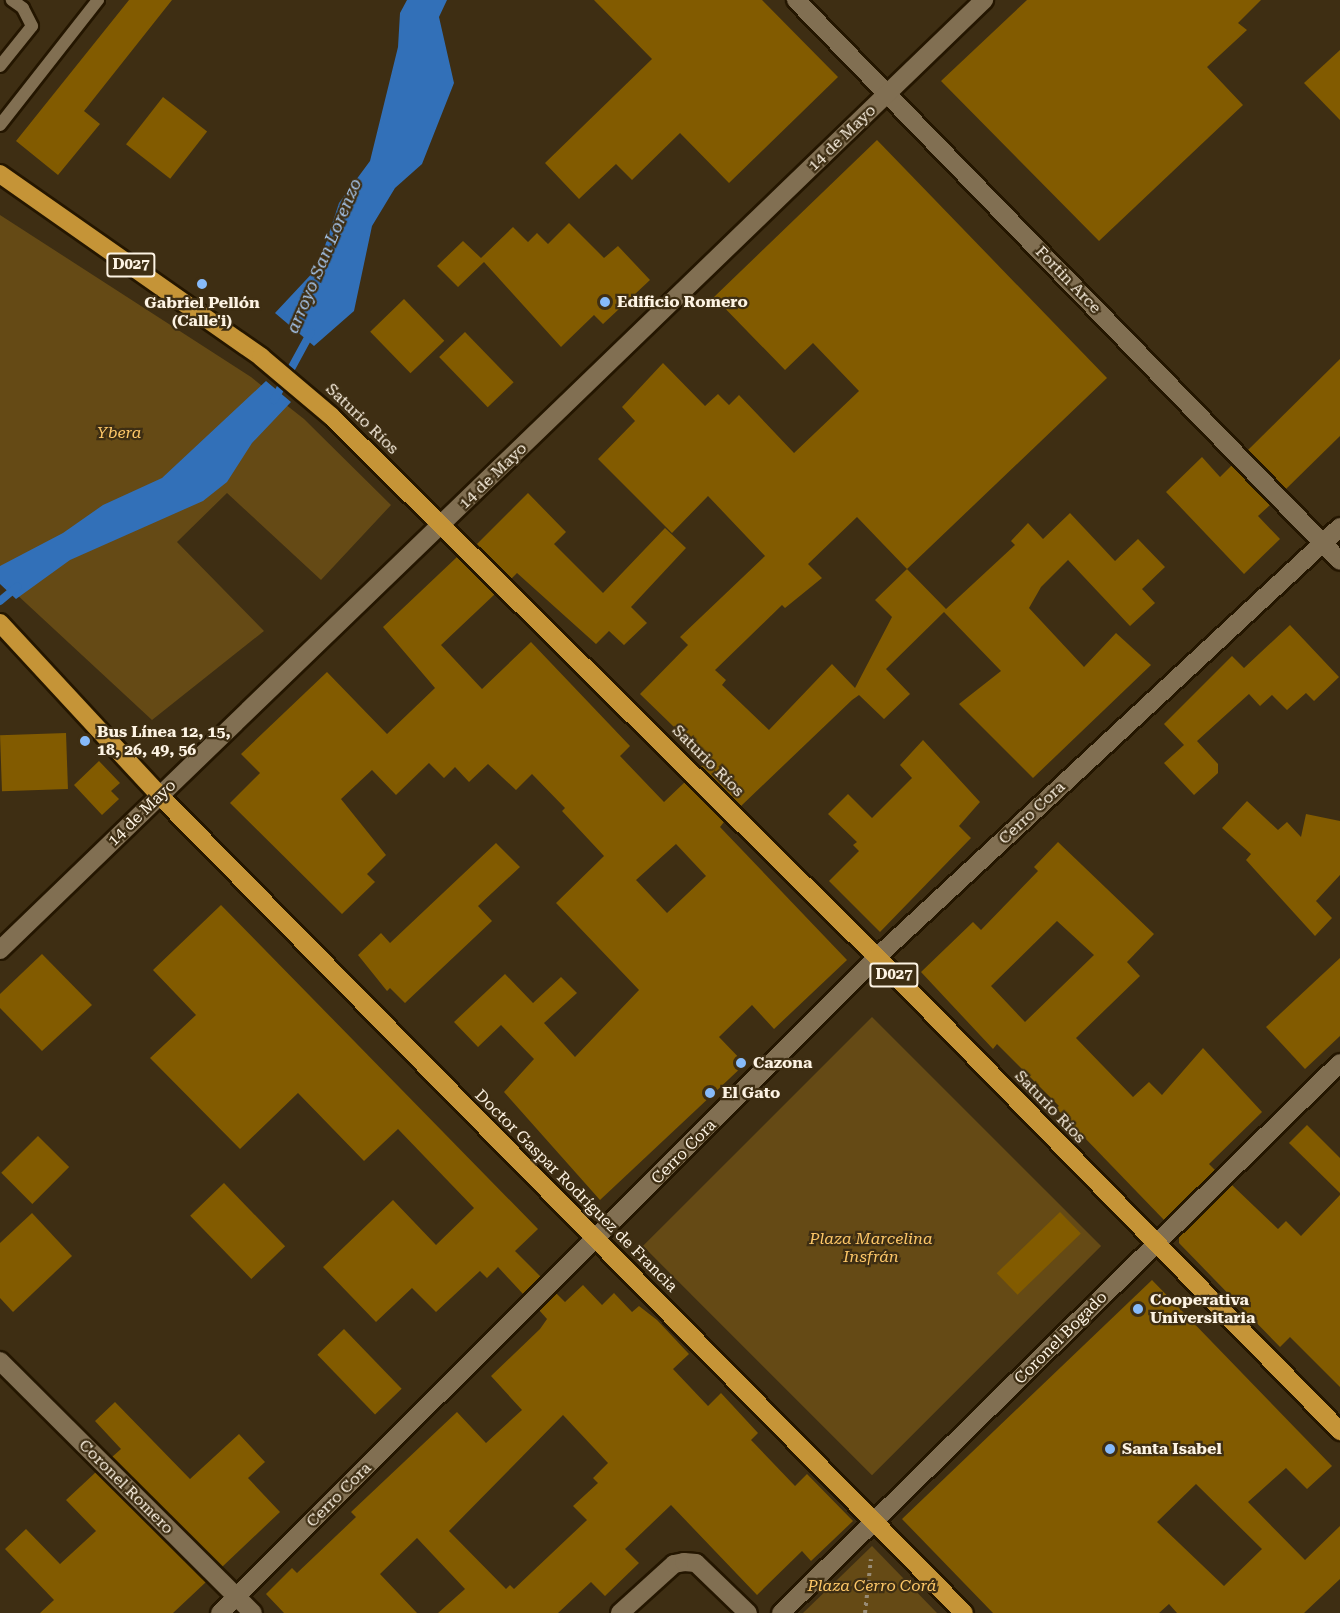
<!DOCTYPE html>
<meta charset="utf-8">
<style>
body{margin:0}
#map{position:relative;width:1340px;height:1613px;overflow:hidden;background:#3e2e13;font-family:"Roboto Serif",serif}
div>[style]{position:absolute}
.green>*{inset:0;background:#654a15;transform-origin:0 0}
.water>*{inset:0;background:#3270b8}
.stream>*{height:8px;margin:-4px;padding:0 4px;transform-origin:4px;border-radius:4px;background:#3270b8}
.building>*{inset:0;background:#825b00;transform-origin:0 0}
.path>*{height:4px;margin-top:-2px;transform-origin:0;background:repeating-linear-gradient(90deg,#998c76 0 3px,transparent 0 7.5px)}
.roads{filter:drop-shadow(2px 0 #241600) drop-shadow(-2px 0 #241600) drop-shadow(0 2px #241600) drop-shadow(0 -2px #241600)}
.lane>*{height:12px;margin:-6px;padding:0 6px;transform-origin:6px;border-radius:6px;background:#816f52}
.street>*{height:18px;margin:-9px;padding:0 9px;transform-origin:9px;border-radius:9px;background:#816f52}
.secondary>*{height:18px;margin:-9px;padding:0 9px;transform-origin:9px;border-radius:9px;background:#816f52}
.highway>*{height:18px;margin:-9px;padding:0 9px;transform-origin:9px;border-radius:9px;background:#c59437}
.dots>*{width:16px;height:16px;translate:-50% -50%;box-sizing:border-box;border:3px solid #3e2e13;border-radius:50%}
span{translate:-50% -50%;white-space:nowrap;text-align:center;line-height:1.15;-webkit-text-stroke:4.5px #3e2e13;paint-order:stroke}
.shield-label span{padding:2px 4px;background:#3e2e13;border:2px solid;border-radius:4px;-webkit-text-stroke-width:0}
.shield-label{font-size:15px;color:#fdf3e3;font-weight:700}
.street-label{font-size:16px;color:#fdf3e3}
.poi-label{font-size:16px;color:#fdf3e3;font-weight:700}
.left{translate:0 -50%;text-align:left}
.park-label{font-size:16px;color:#fdc768;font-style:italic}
.water-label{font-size:18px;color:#a7c6ec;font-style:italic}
</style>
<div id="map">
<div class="green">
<i style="clip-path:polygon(0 215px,251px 377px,304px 419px,391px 505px,321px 580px,227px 493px,177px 542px,264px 631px,152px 720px,0 579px)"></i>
<i style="left:872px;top:1017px;width:324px;height:324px;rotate:45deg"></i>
<i style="clip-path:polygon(872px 1546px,937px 1613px,803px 1613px)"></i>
</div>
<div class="water">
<i style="clip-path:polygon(407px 0,447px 0,439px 17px,454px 83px,422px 164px,395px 188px,372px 226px,354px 311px,314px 346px,275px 313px,318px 267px,339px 203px,370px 161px,398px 47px,400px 13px)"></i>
<i style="clip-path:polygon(266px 381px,291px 402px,252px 443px,227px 482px,203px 501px,70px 560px,16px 599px,0 584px,0 566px,63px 533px,103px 505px,162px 478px)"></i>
</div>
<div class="stream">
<i style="left:274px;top:400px;width:77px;rotate:-61.4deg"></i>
<i style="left:0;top:601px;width:23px;rotate:-40deg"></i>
</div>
<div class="building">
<i style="clip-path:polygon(129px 0,172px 0,84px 111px,100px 124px,58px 175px,16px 141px)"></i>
<i style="clip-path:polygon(594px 0,762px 0,838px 77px,729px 183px,680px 133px,632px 180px,616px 164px,579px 199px,545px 163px,652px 59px)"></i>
<i style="clip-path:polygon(1027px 0,1261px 0,1238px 23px,1247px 30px,1207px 67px,1243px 105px,1099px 241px,941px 81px)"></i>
<i style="clip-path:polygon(1340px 50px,1340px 120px,1304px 83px)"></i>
<i style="left:163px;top:97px;width:56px;height:60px;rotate:38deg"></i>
<i style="clip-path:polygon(877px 140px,1107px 378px,907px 569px,857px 517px,808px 564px,822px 578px,785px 608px,782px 605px,715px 670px,726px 680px,722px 685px,769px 730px,832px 664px,855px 688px,892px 617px,875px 600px,907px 569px,946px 609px,1015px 545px,1011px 541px,1028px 523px,1043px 539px,1070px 513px,1115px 561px,1138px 539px,1165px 567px,1142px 589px,1155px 603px,1130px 626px,1068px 560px,1041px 587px,1029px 608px,1084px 667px,1116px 633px,1151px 665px,1033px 778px,959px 704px,1001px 671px,944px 612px,886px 669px,910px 694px,884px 719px,859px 695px,852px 700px,741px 806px,701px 767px,708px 760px,640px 694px,688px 645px,680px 637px,765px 556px,708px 496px,672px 533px,598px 459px,635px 421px,622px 407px,663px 363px,705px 406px,718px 394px,729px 405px,739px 395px,794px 453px,859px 391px,813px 343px,785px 370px,714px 297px)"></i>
<i style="clip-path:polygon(569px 223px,604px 258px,618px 246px,650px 280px,603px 324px,594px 315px,561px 347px,484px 262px,458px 287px,437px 266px,463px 241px,481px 258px,513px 227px,528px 242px,537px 233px,548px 244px)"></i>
<i style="left:404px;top:299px;width:58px;height:47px;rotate:46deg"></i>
<i style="left:465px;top:332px;width:70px;height:36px;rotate:46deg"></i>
<i style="clip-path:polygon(1340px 359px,1340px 436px,1286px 489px,1248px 450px)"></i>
<i style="clip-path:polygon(1202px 457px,1220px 477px,1232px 465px,1270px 505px,1258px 516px,1280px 539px,1244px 574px,1166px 492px)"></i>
<i style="clip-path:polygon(528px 493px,566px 532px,554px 544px,603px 593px,665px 528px,686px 548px,631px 607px,647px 623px,624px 645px,609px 631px,596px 644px,517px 573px,511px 579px,477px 544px)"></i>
<i style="clip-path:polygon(evenodd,457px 557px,495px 594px,441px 645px,482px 689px,531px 642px,630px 746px,620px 756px,664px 802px,685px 782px,724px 822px,720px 827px,847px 960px,774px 1029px,752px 1005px,719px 1037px,745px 1064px,600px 1200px,504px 1092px,534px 1059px,501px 1025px,478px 1047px,454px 1022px,505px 974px,533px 1003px,561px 977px,577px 993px,544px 1023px,575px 1057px,639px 990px,556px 903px,604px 856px,562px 811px,565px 808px,532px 774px,516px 790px,488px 764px,469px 782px,455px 767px,444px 778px,429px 763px,396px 795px,372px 770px,341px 799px,386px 855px,367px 874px,375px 882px,342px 914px,230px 803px,260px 773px,241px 754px,327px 672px,387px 734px,435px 688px,383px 627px,457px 557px,676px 844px,706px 876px,667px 913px,636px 880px,676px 844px)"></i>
<i style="clip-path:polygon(1290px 625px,1339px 677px,1314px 701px,1306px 693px,1287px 710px,1272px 695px,1260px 706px,1249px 694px,1197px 741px,1218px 764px,1218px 773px,1194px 795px,1164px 763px,1184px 745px,1164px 724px,1232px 656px,1244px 668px)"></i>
<i style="left:66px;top:733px;width:56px;height:66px;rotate:88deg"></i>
<i style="clip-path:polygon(923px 740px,980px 802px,959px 826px,971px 838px,880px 932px,829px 881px,859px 851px,853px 845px,857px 842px,828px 814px,848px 794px,872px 818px,912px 778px,900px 765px)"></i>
<i style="clip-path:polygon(99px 761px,120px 783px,111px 791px,119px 799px,102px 815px,74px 785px)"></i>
<i style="clip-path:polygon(1247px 801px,1278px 830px,1287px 822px,1301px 837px,1306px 814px,1340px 821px,1340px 875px,1316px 901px,1332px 918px,1315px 936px,1246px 860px,1251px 854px,1222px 828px)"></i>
<i style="clip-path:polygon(evenodd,1058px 842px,1154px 934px,1127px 962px,1140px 976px,1076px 1038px,1133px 1097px,1149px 1082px,1162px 1095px,1203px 1048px,1262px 1112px,1209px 1164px,1215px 1170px,1164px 1220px,1056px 1108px,1059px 1106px,997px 1044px,993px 1049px,921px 972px,973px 922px,981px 930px,1038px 871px,1034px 867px,1058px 842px,1057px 921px,1094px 955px,1025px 1022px,991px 986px,1057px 921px)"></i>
<i style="clip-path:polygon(496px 843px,520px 867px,478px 906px,492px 921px,405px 1003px,390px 988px,387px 991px,358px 955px,381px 933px,390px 943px)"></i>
<i style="clip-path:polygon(221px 905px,538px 1229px,515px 1251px,541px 1277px,523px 1294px,498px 1267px,487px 1278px,480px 1271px,436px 1312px,412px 1288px,376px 1322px,323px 1267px,393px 1200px,436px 1245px,474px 1208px,398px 1129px,364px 1161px,298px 1093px,240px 1149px,150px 1058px,196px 1015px,153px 970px)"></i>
<i style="clip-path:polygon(42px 954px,92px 1005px,42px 1051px,0 1008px,0 994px)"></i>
<i style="clip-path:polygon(1340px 958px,1340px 1036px,1305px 1069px,1266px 1027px)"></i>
<i style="clip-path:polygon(1307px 1125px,1340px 1158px,1340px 1193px,1289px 1143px)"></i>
<i style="left:38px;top:1136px;width:44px;height:52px;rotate:45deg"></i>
<i style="left:224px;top:1183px;width:88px;height:47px;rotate:46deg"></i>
<i style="clip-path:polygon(1232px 1185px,1278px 1229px,1286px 1221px,1301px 1236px,1340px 1195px,1340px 1387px,1290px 1337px,1280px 1347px,1179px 1243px,1179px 1237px)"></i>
<i style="left:1060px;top:1212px;width:30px;height:88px;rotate:46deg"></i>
<i style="clip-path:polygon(32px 1213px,72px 1256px,13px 1312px,0 1298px,0 1243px)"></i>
<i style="clip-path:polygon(evenodd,1152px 1280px,1332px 1466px,1307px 1489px,1286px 1468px,1248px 1502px,1305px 1560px,1340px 1526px,1340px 1579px,1304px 1613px,1177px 1613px,1169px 1604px,1159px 1613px,993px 1613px,902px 1519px,1152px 1280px,1196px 1484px,1262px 1549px,1224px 1586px,1157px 1522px,1196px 1484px)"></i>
<i style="clip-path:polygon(evenodd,583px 1285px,602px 1305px,614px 1293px,632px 1312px,639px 1306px,657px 1320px,689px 1354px,673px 1369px,708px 1406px,721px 1393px,758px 1433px,751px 1440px,795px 1486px,807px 1474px,853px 1521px,811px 1561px,802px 1551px,757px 1595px,671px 1505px,625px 1549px,639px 1563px,605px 1596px,591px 1582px,558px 1613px,438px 1613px,465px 1589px,417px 1538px,380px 1574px,417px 1613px,284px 1613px,266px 1594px,292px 1568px,297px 1573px,356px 1517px,351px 1512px,457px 1412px,486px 1443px,522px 1410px,491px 1376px,540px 1329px,547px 1319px,539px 1310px,556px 1293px,565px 1302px,583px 1285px,563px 1415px,608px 1463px,593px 1478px,598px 1483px,573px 1506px,587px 1520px,514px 1589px,510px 1585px,506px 1589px,449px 1531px,563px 1415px)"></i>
<i style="left:344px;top:1329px;width:83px;height:37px;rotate:46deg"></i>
<i style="clip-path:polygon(115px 1402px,190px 1479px,239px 1434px,265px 1462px,248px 1478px,280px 1512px,222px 1567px,112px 1457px,121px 1449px,95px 1421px)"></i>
<i style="clip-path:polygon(96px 1472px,206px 1582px,173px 1613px,40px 1613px,54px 1600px,5px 1549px,26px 1529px,60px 1564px,96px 1531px,66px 1500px)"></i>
</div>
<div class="path">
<i style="left:865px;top:1613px;width:54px;rotate:-83.7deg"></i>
</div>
<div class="roads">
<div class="lane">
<i style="left:0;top:66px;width:51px;rotate:-51.3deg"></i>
<i style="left:32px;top:26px;width:20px;rotate:-117deg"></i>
<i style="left:23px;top:8px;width:14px;rotate:-144deg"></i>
<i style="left:0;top:125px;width:159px;rotate:-51.9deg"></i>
</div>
<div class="street">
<i style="left:796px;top:0;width:781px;rotate:45.88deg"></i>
<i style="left:0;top:1361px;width:357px;rotate:44.9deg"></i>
<i style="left:620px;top:1613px;width:73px;rotate:-42.2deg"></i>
<i style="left:674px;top:1564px;width:10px;rotate:-11deg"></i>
<i style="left:684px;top:1562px;width:12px;rotate:5deg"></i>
<i style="left:696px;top:1563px;width:72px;rotate:43.9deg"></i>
<i style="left:781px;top:1613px;width:784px;rotate:-44.54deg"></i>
</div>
<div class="secondary">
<i style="left:0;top:950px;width:1368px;rotate:-43.99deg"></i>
<i style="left:220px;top:1613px;width:928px;rotate:-44.96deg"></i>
<i style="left:877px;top:957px;width:632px;rotate:-42.88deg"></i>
</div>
<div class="highway">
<i style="left:0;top:174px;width:319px;rotate:35deg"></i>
<i style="left:261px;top:357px;width:92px;rotate:40.1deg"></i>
<i style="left:331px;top:416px;width:769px;rotate:44.74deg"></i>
<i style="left:877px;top:957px;width:663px;rotate:45.67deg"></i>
<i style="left:0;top:623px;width:236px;rotate:47.2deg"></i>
<i style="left:160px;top:796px;width:1146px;rotate:45.46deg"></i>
</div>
</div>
<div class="dots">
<i style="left:202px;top:284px;background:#87bbfb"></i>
<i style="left:605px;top:302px;background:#87bbfb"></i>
<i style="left:85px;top:741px;background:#87bbfb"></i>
<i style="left:741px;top:1063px;background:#87bbfb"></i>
<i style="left:710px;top:1093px;background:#87bbfb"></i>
<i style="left:1138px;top:1309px;background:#87bbfb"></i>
<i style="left:1110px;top:1449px;background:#87bbfb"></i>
</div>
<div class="shield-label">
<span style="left:131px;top:265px">D027</span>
<span style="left:894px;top:975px">D027</span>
</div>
<div class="street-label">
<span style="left:842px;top:138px;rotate:-44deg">14 de Mayo</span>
<span style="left:1068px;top:280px;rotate:46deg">Fortin Arce</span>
<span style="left:362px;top:419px;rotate:44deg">Saturio Ríos</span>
<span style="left:493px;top:476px;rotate:-44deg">14 de Mayo</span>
<span style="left:708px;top:761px;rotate:45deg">Saturio Ríos</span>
<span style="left:142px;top:813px;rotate:-44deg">14 de Mayo</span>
<span style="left:1032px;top:813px;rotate:-43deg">Cerro Cora</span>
<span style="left:1050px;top:1107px;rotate:46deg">Saturio Ríos</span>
<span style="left:684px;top:1152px;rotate:-45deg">Cerro Cora</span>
<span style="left:576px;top:1191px;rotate:45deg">Doctor Gaspar Rodríguez de Francia</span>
<span style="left:1061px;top:1338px;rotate:-45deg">Coronel Bogado</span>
<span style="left:126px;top:1487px;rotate:45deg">Coronel Romero</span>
<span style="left:339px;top:1495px;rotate:-45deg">Cerro Cora</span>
</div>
<div class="poi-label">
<span class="left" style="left:617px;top:302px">Edificio Romero</span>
<span style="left:202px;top:312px">Gabriel Pellón<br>(Calle'i)</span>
<span class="left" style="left:97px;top:741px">Bus Línea 12, 15,<br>18, 26, 49, 56</span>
<span class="left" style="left:753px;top:1063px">Cazona</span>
<span class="left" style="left:722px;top:1093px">El Gato</span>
<span class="left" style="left:1150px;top:1309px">Cooperativa<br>Universitaria</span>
<span class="left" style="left:1122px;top:1449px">Santa Isabel</span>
</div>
<div class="park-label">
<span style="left:119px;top:433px">Ybera</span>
<span style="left:871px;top:1248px">Plaza Marcelina<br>Insfrán</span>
<span style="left:872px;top:1586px">Plaza Cerro Corá</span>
</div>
<div class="water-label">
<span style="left:324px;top:256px;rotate:-67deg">arroyo San Lorenzo</span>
</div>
</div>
